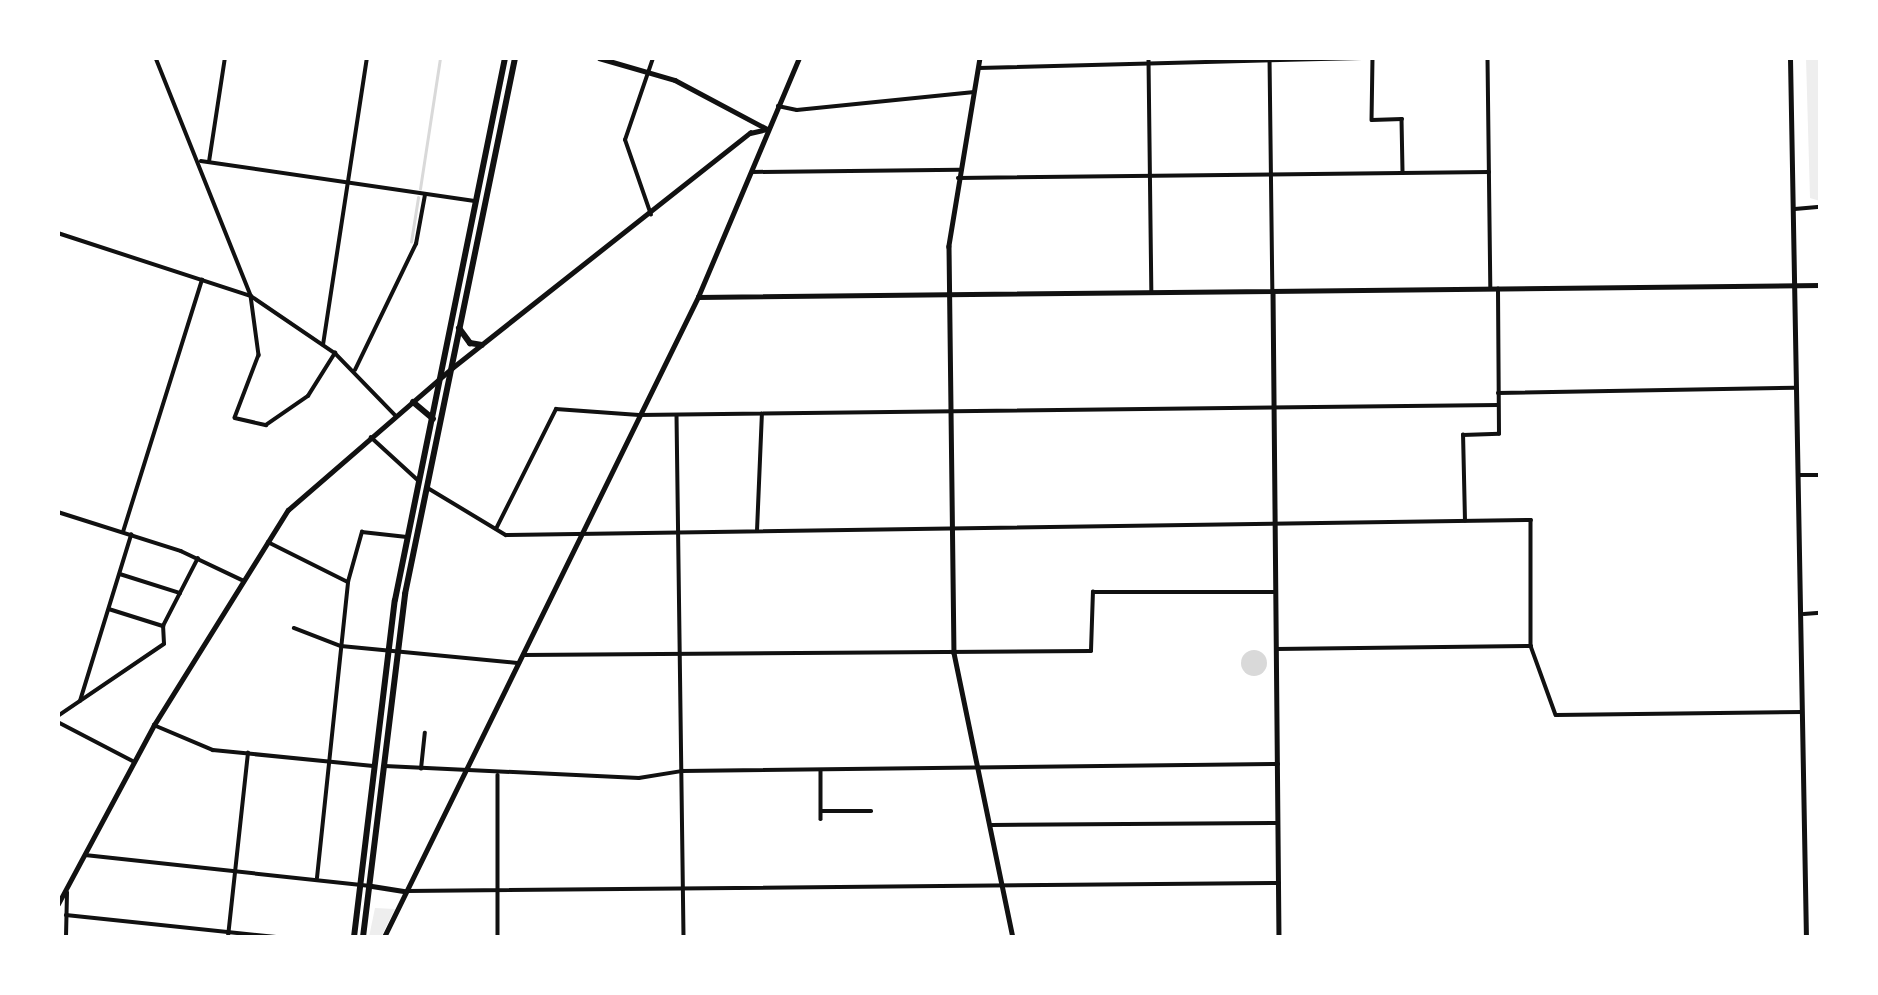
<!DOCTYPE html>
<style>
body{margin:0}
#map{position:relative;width:1878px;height:995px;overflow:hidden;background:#fff;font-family:"Varela Round",sans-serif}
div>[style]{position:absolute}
.green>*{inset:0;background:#eee}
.water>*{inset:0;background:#d9d9d9}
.round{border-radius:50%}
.stream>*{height:2.5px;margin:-1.25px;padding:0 1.25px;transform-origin:1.25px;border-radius:1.25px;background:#d9d9d9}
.minor>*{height:3.5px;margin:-1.75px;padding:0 1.75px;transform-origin:1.75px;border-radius:1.75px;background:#111}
.tertiary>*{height:4.5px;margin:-2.25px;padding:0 2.25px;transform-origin:2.25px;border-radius:2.25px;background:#111}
.secondary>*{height:5px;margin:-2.5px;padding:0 2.5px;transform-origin:2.5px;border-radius:2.5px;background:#111}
.trunk>*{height:6px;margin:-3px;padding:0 3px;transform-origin:3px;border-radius:3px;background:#111}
span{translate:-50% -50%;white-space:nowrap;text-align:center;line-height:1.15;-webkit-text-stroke:7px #fff;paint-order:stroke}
.frame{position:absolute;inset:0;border:60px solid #fff;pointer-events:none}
</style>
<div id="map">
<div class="green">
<i style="clip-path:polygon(1806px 58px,1820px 58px,1820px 201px,1810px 198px)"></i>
<i style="clip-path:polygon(375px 908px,395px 909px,381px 937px,369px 937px)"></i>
</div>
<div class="water">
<i class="round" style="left:1241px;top:650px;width:26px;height:26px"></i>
</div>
<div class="stream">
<i style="left:420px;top:189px;width:133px;rotate:-81.3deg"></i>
<i style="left:411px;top:242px;width:45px;rotate:-81deg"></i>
</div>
<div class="minor">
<i style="left:156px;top:58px;width:256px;rotate:68.2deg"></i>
<i style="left:251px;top:296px;width:60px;rotate:82.3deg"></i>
<i style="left:259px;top:355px;width:67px;rotate:110.9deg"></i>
<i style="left:235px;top:418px;width:32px;rotate:13deg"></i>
<i style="left:266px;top:425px;width:51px;rotate:-34.6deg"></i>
<i style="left:308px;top:396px;width:51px;rotate:-57.9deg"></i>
<i style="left:1270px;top:58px;width:232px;rotate:89.3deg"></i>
<i style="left:1373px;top:58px;width:62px;rotate:90.9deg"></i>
<i style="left:1372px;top:120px;width:30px;rotate:-2deg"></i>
<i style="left:1402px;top:119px;width:54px;rotate:88.9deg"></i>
<i style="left:1488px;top:58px;width:231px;rotate:89.3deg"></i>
<i style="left:1149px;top:60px;width:232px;rotate:89.3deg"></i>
<i style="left:979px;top:68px;width:393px;rotate:-1.5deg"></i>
<i style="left:778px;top:106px;width:19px;rotate:12deg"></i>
<i style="left:797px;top:110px;width:178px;rotate:-5.8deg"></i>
<i style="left:201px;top:161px;width:278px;rotate:8.3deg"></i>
<i style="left:209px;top:162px;width:105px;rotate:-81.3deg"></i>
<i style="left:752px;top:172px;width:207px;rotate:-0.6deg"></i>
<i style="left:958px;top:178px;width:531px;rotate:-0.65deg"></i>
<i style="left:1795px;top:209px;width:25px;rotate:-5deg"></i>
<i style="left:651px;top:215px;width:79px;rotate:-109.1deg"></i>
<i style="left:625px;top:140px;width:87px;rotate:-71.1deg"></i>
<i style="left:58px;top:233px;width:203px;rotate:18.1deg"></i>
<i style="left:251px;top:296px;width:102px;rotate:34.2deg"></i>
<i style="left:335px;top:353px;width:88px;rotate:45.9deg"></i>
<i style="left:323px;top:345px;width:290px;rotate:-81.3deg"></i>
<i style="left:355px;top:370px;width:140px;rotate:-64.2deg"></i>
<i style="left:416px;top:244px;width:50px;rotate:-79.6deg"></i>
<i style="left:1498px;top:393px;width:297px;rotate:-1deg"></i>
<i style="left:677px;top:415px;width:522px;rotate:89.23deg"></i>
<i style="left:371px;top:437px;width:64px;rotate:42.5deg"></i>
<i style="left:1800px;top:475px;width:20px"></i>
<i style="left:428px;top:488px;width:91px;rotate:31.1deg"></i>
<i style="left:506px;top:535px;width:1025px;rotate:-0.84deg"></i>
<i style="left:1531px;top:520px;width:126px;rotate:90deg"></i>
<i style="left:1531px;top:646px;width:73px;rotate:70.1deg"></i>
<i style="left:1556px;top:715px;width:246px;rotate:-0.7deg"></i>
<i style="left:58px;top:512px;width:129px;rotate:17.6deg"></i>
<i style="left:181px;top:551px;width:68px;rotate:25.4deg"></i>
<i style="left:1465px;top:521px;width:86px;rotate:-91.3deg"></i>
<i style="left:1463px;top:435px;width:36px;rotate:-2deg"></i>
<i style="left:1499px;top:434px;width:145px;rotate:-90.4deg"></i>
<i style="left:496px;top:529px;width:134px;rotate:-63.4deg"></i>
<i style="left:556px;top:409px;width:83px;rotate:4.1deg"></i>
<i style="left:639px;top:415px;width:859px;rotate:-0.67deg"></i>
<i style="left:757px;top:531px;width:117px;rotate:-87.6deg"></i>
<i style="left:123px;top:532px;width:264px;rotate:-72.6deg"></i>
<i style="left:268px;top:542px;width:89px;rotate:26.6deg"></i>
<i style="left:120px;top:574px;width:63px;rotate:17.6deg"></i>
<i style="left:109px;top:609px;width:57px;rotate:17.5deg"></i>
<i style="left:1804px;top:614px;width:16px;rotate:-4deg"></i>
<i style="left:294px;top:628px;width:50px;rotate:21deg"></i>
<i style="left:341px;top:646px;width:179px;rotate:5.5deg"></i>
<i style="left:1276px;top:649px;width:255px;rotate:-0.7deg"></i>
<i style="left:523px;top:655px;width:568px;rotate:-0.4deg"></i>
<i style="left:1091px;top:651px;width:59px;rotate:-88.1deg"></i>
<i style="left:1093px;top:592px;width:182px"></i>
<i style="left:80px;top:701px;width:174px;rotate:-72.9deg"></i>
<i style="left:58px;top:716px;width:128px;rotate:-34.2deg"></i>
<i style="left:164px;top:644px;width:18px;rotate:-93deg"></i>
<i style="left:163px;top:626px;width:76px;rotate:-62.8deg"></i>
<i style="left:58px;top:722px;width:85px;rotate:27.5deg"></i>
<i style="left:154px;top:725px;width:64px;rotate:23deg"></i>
<i style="left:213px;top:750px;width:161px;rotate:5.7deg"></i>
<i style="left:385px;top:766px;width:254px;rotate:2.7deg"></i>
<i style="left:639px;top:778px;width:44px;rotate:-9.2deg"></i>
<i style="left:682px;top:771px;width:596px;rotate:-0.67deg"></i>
<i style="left:421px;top:769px;width:36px;rotate:-84deg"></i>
<i style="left:821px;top:771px;width:48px;rotate:90deg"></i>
<i style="left:498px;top:775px;width:162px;rotate:90deg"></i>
<i style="left:821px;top:811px;width:50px"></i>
<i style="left:992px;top:825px;width:286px;rotate:-0.4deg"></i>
<i style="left:85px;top:855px;width:287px;rotate:6.2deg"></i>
<i style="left:317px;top:878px;width:298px;rotate:-84deg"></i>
<i style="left:348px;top:582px;width:52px;rotate:-74.4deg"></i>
<i style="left:362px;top:532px;width:45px;rotate:6.3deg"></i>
<i style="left:407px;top:891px;width:872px;rotate:-0.53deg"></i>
<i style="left:66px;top:915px;width:211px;rotate:6deg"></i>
<i style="left:66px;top:937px;width:44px;rotate:-88.7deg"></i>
<i style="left:228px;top:937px;width:185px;rotate:-83.8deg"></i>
</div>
<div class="tertiary">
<i style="left:599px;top:58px;width:79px;rotate:16.1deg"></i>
<i style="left:675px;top:80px;width:104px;rotate:28deg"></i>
<i style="left:980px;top:58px;width:191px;rotate:99.4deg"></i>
<i style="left:949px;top:246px;width:407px;rotate:89.3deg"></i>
<i style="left:954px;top:653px;width:290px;rotate:78.3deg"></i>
<i style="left:1273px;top:291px;width:646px;rotate:89.47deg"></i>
<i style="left:698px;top:297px;width:1122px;rotate:-0.61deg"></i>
<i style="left:372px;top:886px;width:33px;rotate:9deg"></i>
<i style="left:58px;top:904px;width:203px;rotate:-61.8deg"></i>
<i style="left:154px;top:725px;width:253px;rotate:-58.1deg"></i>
<i style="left:288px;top:510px;width:217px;rotate:-40.9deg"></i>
<i style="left:452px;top:368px;width:380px;rotate:-38.3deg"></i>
<i style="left:750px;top:133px;width:18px;rotate:-13deg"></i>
<i style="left:384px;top:937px;width:713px;rotate:-63.87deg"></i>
<i style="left:698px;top:297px;width:259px;rotate:-67.1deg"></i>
</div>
<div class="secondary">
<i style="left:1790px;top:58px;width:879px;rotate:88.96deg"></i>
</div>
<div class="trunk">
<i style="left:459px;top:328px;width:19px;rotate:54deg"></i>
<i style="left:470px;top:343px;width:12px;rotate:9deg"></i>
<i style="left:413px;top:402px;width:26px;rotate:40deg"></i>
<i style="left:354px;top:937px;width:339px;rotate:-83.1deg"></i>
<i style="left:395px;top:600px;width:553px;rotate:-78.53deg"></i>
<i style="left:363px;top:937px;width:346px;rotate:-83deg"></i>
<i style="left:405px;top:594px;width:547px;rotate:-78.4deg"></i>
</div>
<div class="frame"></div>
</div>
